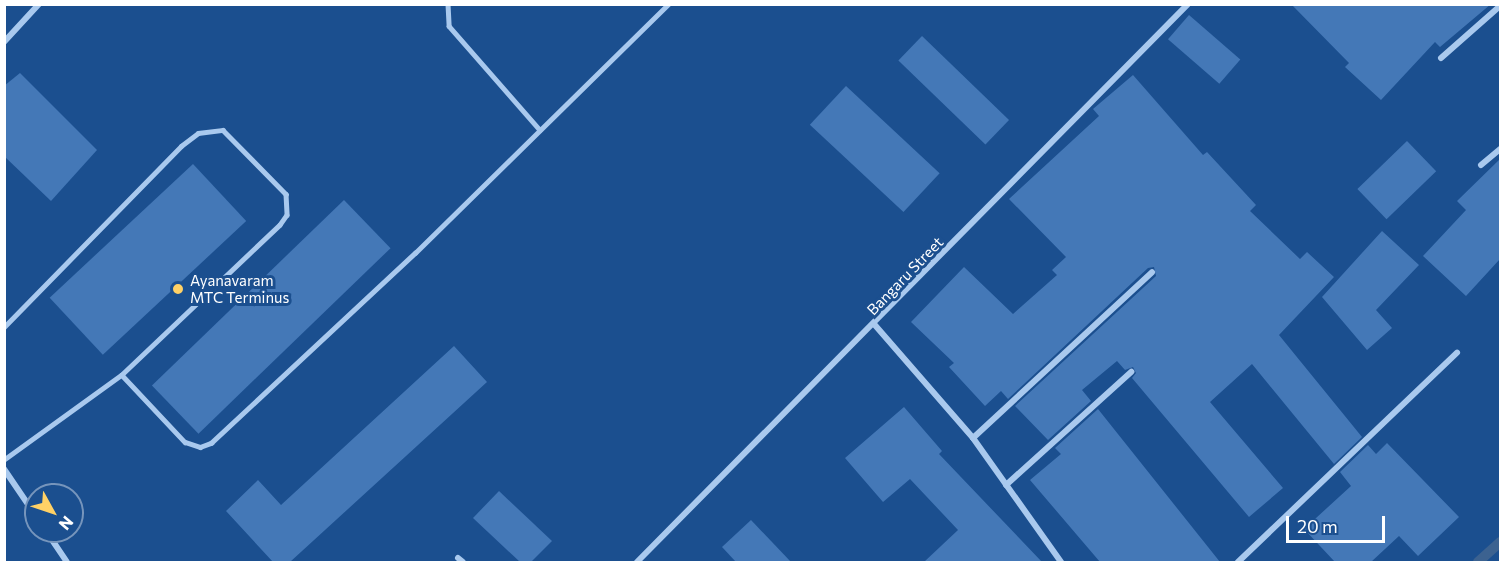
<!DOCTYPE html>
<style>
body{margin:0}
#map{position:relative;width:1505px;height:567px;overflow:hidden;background:#1b4f8f;font-family:Commissioner,sans-serif}
div>[style]{position:absolute}
.stream>*{height:10px;margin:-5px;padding:0 5px;transform-origin:5px;border-radius:5px;background:#3c6290}
.building>*{inset:0;background:#4478b7;transform-origin:0 0}
.service>*{height:4.5px;margin:-2.25px;padding:0 2.25px;transform-origin:2.25px;border-radius:2.25px;background:#a9c9ee}
.minor>*{height:6px;margin:-3px;padding:0 3px;transform-origin:3px;border-radius:3px;background:#a9c9ee}
.dots>*{width:16px;height:16px;translate:-50% -50%;box-sizing:border-box;border:3px solid #1b4f8f;border-radius:50%}
span{translate:-50% -50%;white-space:nowrap;text-align:center;line-height:1.15;-webkit-text-stroke:6px #1b4f8f;paint-order:stroke}
.street-label{font-size:15px;color:#fff}
.poi-label{font-size:15px;color:#fff}
.left{translate:0 -50%;text-align:left}
.frame{position:absolute;inset:0;border:6px solid #fff;pointer-events:none}
.north{position:absolute;left:24px;top:483px;width:60px;height:60px;box-sizing:border-box;background:#1b4f8f;border:2px solid #7695bc;border-radius:50%;rotate:130deg;font-size:16px;font-weight:700;line-height:24px;text-align:center;color:#fff}
.north::after{content:'';display:block;margin:auto;width:21px;height:27px;background:#ffd166;clip-path:polygon(50% 0,100% 100%,50% 72%,0 100%)}
.scale{position:absolute;left:1286px;top:516px;width:99px;height:27px;box-sizing:border-box;border:3px solid #fff;border-top:0;padding-left:8px;font-size:18px;line-height:21px;white-space:nowrap;color:#fff;-webkit-text-stroke:4px #1b4f8f;paint-order:stroke}
</style>
<div id="map">
<div class="stream">
<i style="left:1478px;top:562px;width:30px;rotate:-42deg"></i>
</div>
<div class="building">
<i style="clip-path:polygon(1291px 4px,1491px 4px,1440px 47px,1435px 42px,1381px 100px,1345px 67px,1349px 63px)"></i>
<i style="left:1189px;top:15px;width:68px;height:32px;rotate:41deg"></i>
<i style="left:922px;top:36px;width:121px;height:34px;rotate:44deg"></i>
<i style="clip-path:polygon(20px 73px,97px 150px,51px 201px,4px 156px,4px 86px)"></i>
<i style="clip-path:polygon(1133px 75px,1203px 155px,1207px 152px,1256px 205px,1250px 211px,1300px 259px,1307px 252px,1334px 277px,1279px 335px,1362px 437px,1334px 464px,1252px 364px,1210px 402px,1283px 488px,1249px 517px,1132px 378px,1136px 373px,1133px 367px,1125px 370px,1117px 361px,1082px 390px,1091px 401px,1048px 440px,1015px 406px,1156px 276px,1154px 267px,1148px 268px,1008px 399px,1001px 391px,985px 406px,949px 367px,954px 363px,911px 322px,964px 267px,1013px 314px,1057px 275px,1052px 270px,1066px 257px,1009px 199px,1099px 116px,1093px 109px)"></i>
<i style="left:846px;top:86px;width:128px;height:53px;rotate:43deg"></i>
<i style="left:1407px;top:141px;width:42px;height:69px;rotate:46deg"></i>
<i style="clip-path:polygon(1500px 159px,1500px 259px,1466px 296px,1423px 256px,1466px 210px,1457px 201px)"></i>
<i style="left:193px;top:164px;width:78px;height:196px;rotate:47deg"></i>
<i style="left:344px;top:200px;width:67px;height:267px;rotate:46deg"></i>
<i style="clip-path:polygon(1382px 231px,1419px 265px,1376px 310px,1392px 328px,1367px 350px,1322px 297px)"></i>
<i style="clip-path:polygon(454px 346px,487px 382px,290px 562px,273px 562px,226px 511px,258px 480px,281px 505px)"></i>
<i style="clip-path:polygon(904px 407px,942px 451px,939px 454px,1042px 562px,924px 562px,958px 530px,910px 479px,883px 502px,845px 458px)"></i>
<i style="clip-path:polygon(1098px 409px,1220px 562px,1100px 562px,1030px 480px,1061px 454px,1055px 448px)"></i>
<i style="clip-path:polygon(1387px 443px,1459px 517px,1418px 556px,1399px 536px,1371px 562px,1335px 562px,1304px 529px,1351px 486px,1340px 472px,1368px 445px,1376px 454px)"></i>
<i style="clip-path:polygon(499px 491px,552px 541px,531px 562px,520px 562px,473px 518px)"></i>
<i style="clip-path:polygon(751px 520px,791px 562px,736px 562px,722px 547px)"></i>
</div>
<div class="service">
<i style="left:448px;top:4px;width:22px;rotate:87deg"></i>
<i style="left:449px;top:26px;width:138px;rotate:48.8deg"></i>
<i style="left:4px;top:327px;width:253px;rotate:-45.6deg"></i>
<i style="left:181px;top:146px;width:21px;rotate:-37deg"></i>
<i style="left:198px;top:133px;width:25px;rotate:-7deg"></i>
<i style="left:223px;top:130px;width:90px;rotate:45.5deg"></i>
<i style="left:286px;top:194px;width:21px;rotate:87deg"></i>
<i style="left:287px;top:215px;width:12px;rotate:125deg"></i>
<i style="left:280px;top:225px;width:218px;rotate:136.5deg"></i>
<i style="left:122px;top:375px;width:145px;rotate:144.2deg"></i>
<i style="left:122px;top:375px;width:92px;rotate:46.8deg"></i>
<i style="left:185px;top:442px;width:16px;rotate:18deg"></i>
<i style="left:200px;top:447px;width:12px;rotate:-20deg"></i>
<i style="left:211px;top:443px;width:279px;rotate:-43deg"></i>
<i style="left:415px;top:253px;width:355px;rotate:-44.5deg"></i>
</div>
<div class="minor">
<i style="left:4px;top:42px;width:52px;rotate:-47.4deg"></i>
<i style="left:1441px;top:58px;width:79px;rotate:-41.4deg"></i>
<i style="left:1481px;top:165px;width:25px;rotate:-40deg"></i>
<i style="left:874px;top:324px;width:151px;rotate:49deg"></i>
<i style="left:973px;top:438px;width:152px;rotate:54.6deg"></i>
<i style="left:973px;top:438px;width:244px;rotate:-42.8deg"></i>
<i style="left:4px;top:469px;width:57px;rotate:55.8deg"></i>
<i style="left:1006px;top:485px;width:169px;rotate:-42.1deg"></i>
<i style="left:46px;top:531px;width:37px;rotate:56deg"></i>
<i style="left:458px;top:558px;width:6px;rotate:39deg"></i>
<i style="left:637px;top:562px;width:784px;rotate:-45.36deg"></i>
<i style="left:1238px;top:562px;width:303px;rotate:-43.7deg"></i>
</div>
<div class="dots">
<i style="left:178px;top:289px;background:#ffd166"></i>
</div>
<div class="street-label">
<span style="left:905px;top:276px;rotate:-46deg">Bangaru Street</span>
</div>
<div class="poi-label">
<span class="left" style="left:190px;top:289px">Ayanavaram<br>MTC Terminus</span>
</div>
<div class="frame"></div>
<div class="north">N</div>
<div class="scale">20 m</div>
</div>
